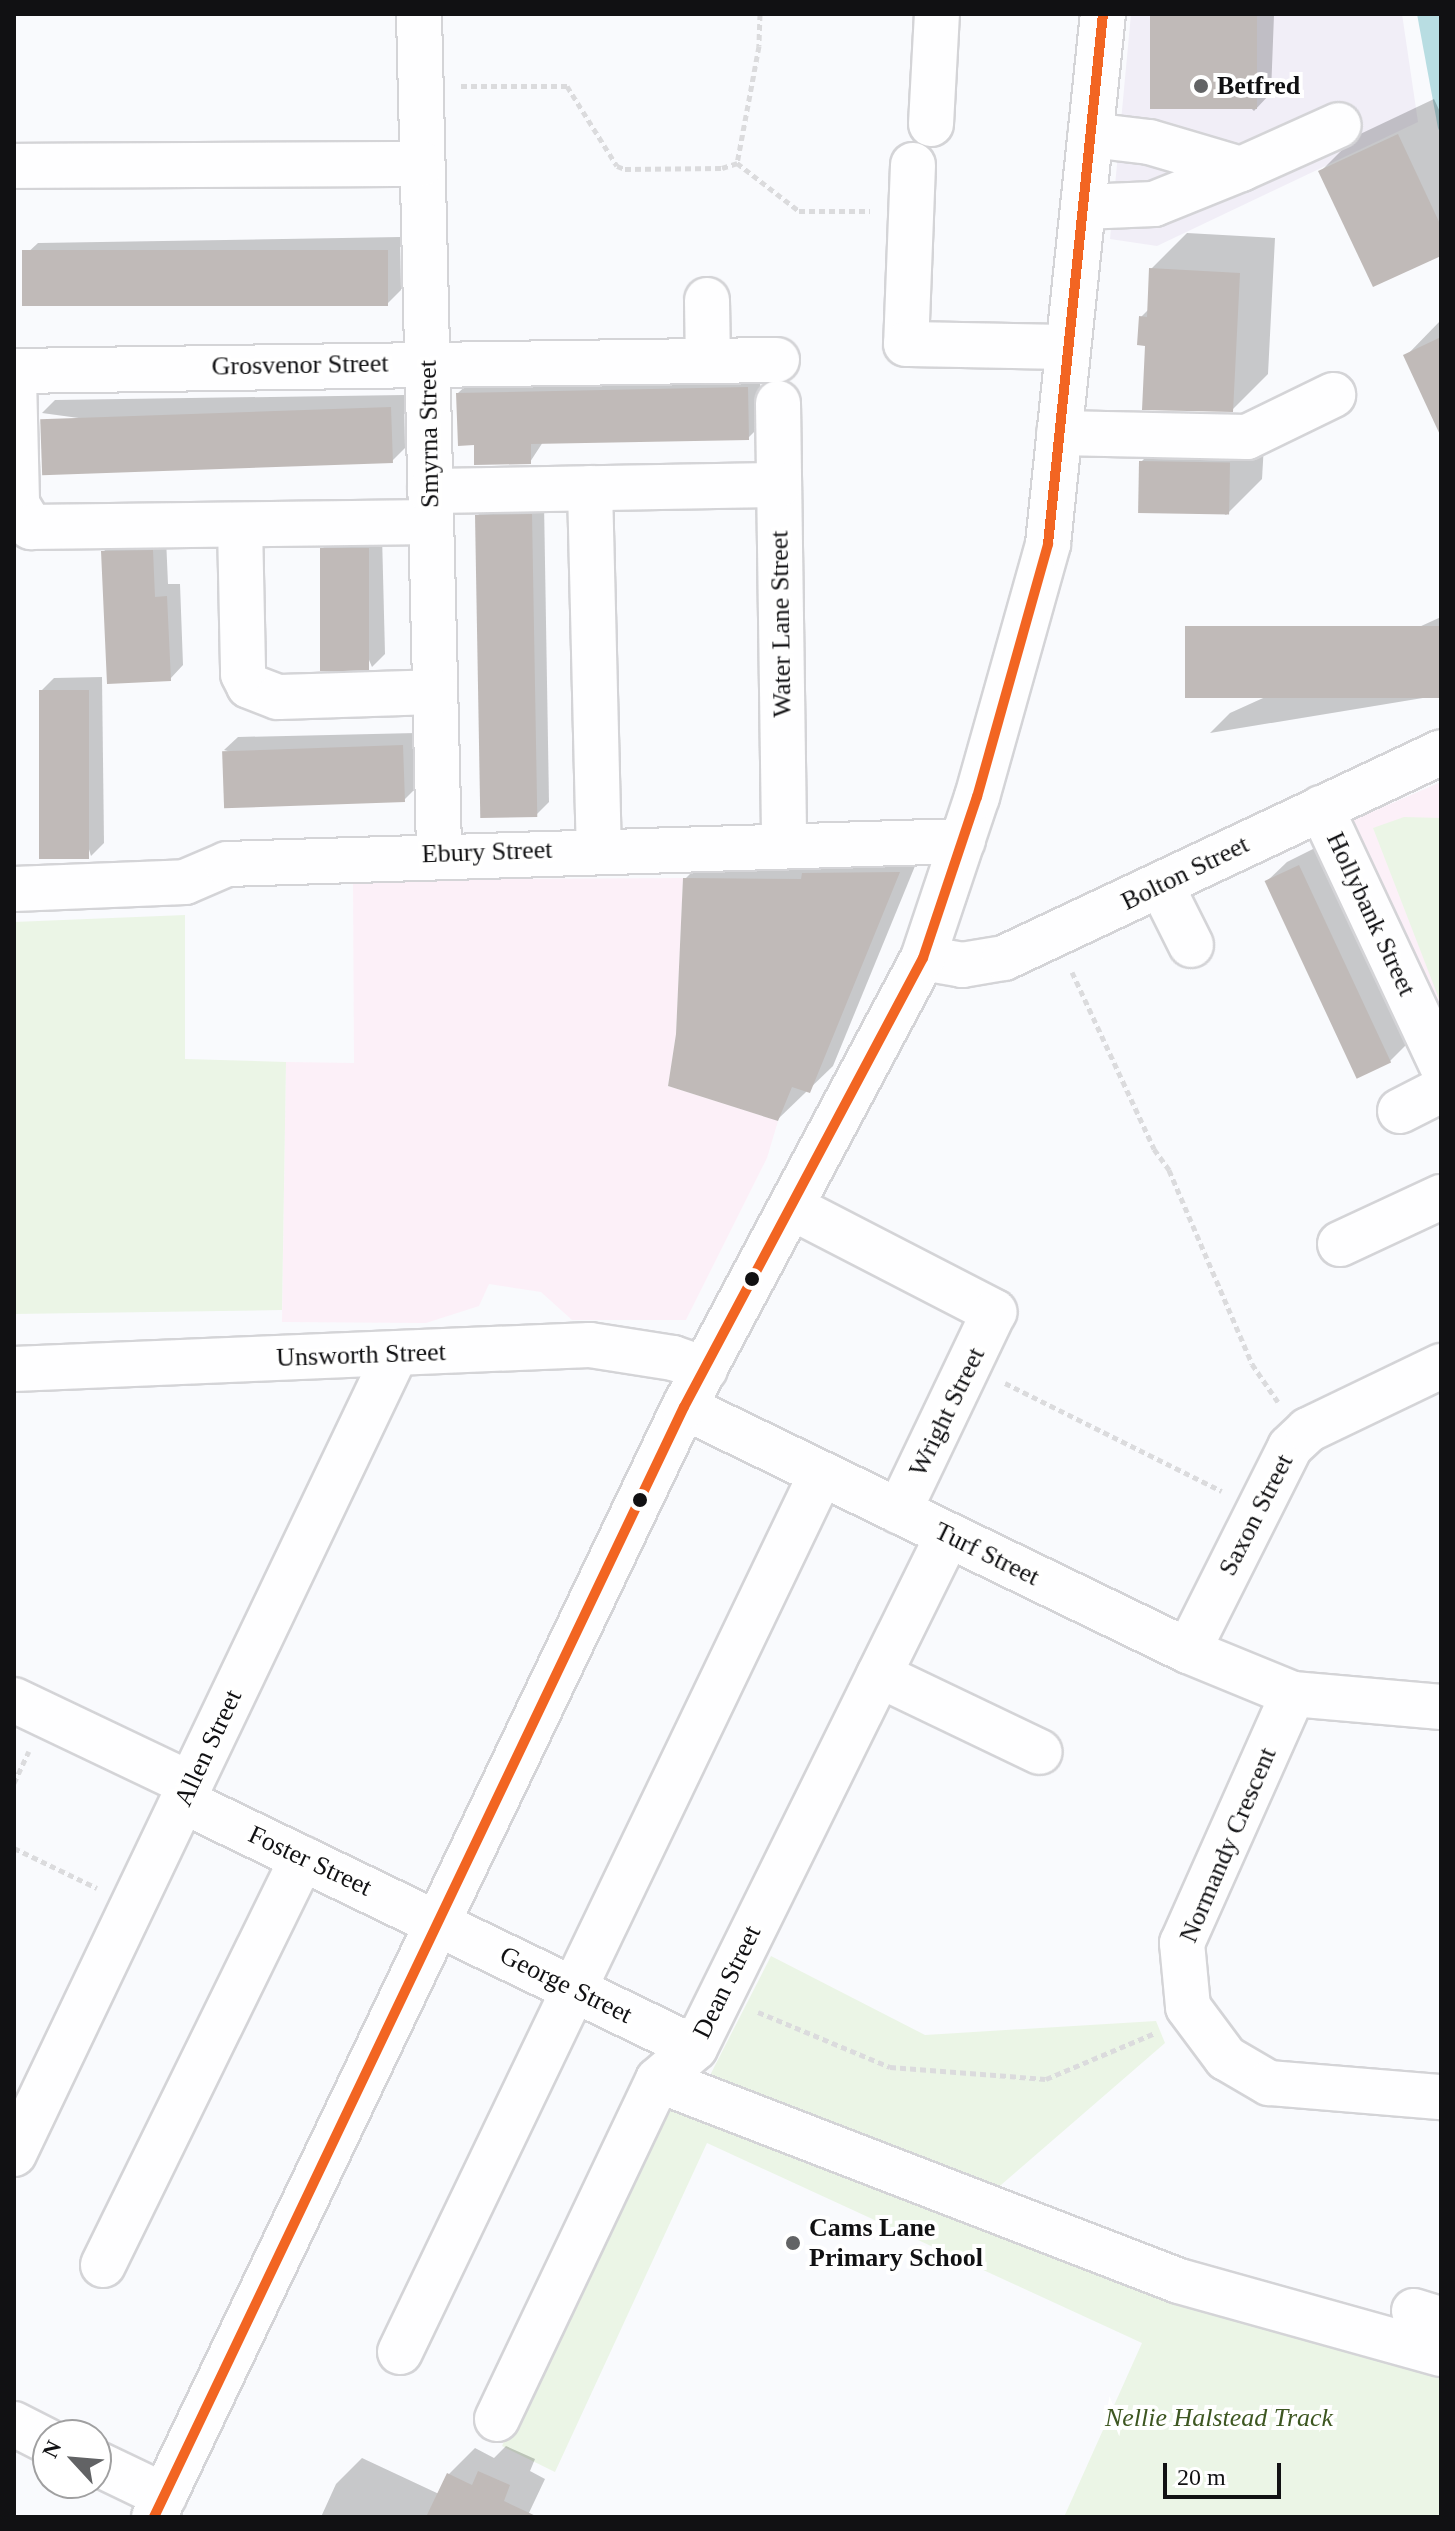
<!DOCTYPE html>
<style>
body{margin:0}
#map{position:relative;width:1455px;height:2531px;overflow:hidden;background:#f9fafd;font-family:"Times New Roman",serif}
div>[style]{position:absolute}
.commercial>*{inset:0;background:#f1eef7}
.industrial>*{inset:0;background:#fcf0f8}
.green>*{inset:0;background:#ebf5e6}
.water>*{inset:0;background:#b8dde2}
.shadow>*{inset:0;background:#0003}
.building>*{inset:0;background:#c0bab8;transform-origin:0 0}
.path>*{height:5px;margin-top:-2.5px;transform-origin:0;background:repeating-linear-gradient(90deg,#dbdbdd 0 6px,transparent 0 10px)}
.roads{filter:drop-shadow(2px 0 #d4d4d7) drop-shadow(-2px 0 #d4d4d7) drop-shadow(0 2px #d4d4d7) drop-shadow(0 -2px #d4d4d7)}
.minor>*{height:44px;margin:-22px;padding:0 22px;transform-origin:22px;border-radius:22px;background:#fefeff}
.major>*{height:44px;margin:-22px;padding:0 22px;transform-origin:22px;border-radius:22px;background:#fefeff}
.bus-1>*{height:10px;margin:-5px;padding:0 5px;transform-origin:5px;border-radius:5px;background:#f26522}
.dots>*{width:22px;height:22px;translate:-50% -50%;box-sizing:border-box;border:4px solid #fff;border-radius:50%}
span{translate:-50% -50%;white-space:nowrap;text-align:center;line-height:1.15;-webkit-text-stroke:8px #fff;paint-order:stroke}
.poi-label{font-size:26px;color:#111113;font-weight:700}
.left{translate:0 -50%;text-align:left}
.street-label{font-size:26px;color:#111113}
.park-label{font-size:26px;color:#3d5621;font-style:italic}
.frame{position:absolute;inset:0;border:16px solid #111113;pointer-events:none}
.north{position:absolute;left:32px;top:2419px;width:80px;height:80px;box-sizing:border-box;background:#fff;border:2px solid #a0a0a1;border-radius:50%;rotate:296deg;font-size:22px;font-weight:700;line-height:32px;text-align:center;color:#111113}
.north::after{content:'';display:block;margin:auto;width:28px;height:36px;background:#626365;clip-path:polygon(50% 0,100% 100%,50% 72%,0 100%)}
.scale{position:absolute;left:1163px;top:2463px;width:118px;height:36px;box-sizing:border-box;border:4px solid #111113;border-top:0;padding-left:10px;font-size:24px;line-height:28px;white-space:nowrap;color:#111113;-webkit-text-stroke:6px #fff;paint-order:stroke}
</style>
<div id="map">
<div class="commercial">
<i style="clip-path:polygon(1131px 14px,1402px 14px,1418px 122px,1157px 246px,1110px 239px)"></i>
</div>
<div class="industrial">
<i style="clip-path:polygon(1441px 782px,1441px 1113px,1314px 837px)"></i>
<i style="clip-path:polygon(683px 878px,676px 1034px,668px 1086px,778px 1121px,767px 1158px,686px 1320px,572px 1320px,541px 1292px,489px 1284px,479px 1306px,426px 1323px,282px 1322px,286px 1062px,354px 1063px,353px 880px)"></i>
</div>
<div class="green">
<i style="clip-path:polygon(1404px 817px,1441px 818px,1441px 1004px,1373px 828px)"></i>
<i style="clip-path:polygon(185px 915px,185px 1059px,286px 1062px,282px 1310px,14px 1314px,14px 922px)"></i>
<i style="clip-path:polygon(771px 1956px,925px 2035px,1156px 2021px,1165px 2043px,994px 2191px,703px 2089px)"></i>
<i style="clip-path:polygon(661px 2102px,1167px 2298px,1441px 2379px,1441px 2517px,1064px 2517px,1142px 2343px,707px 2143px,555px 2472px,502px 2446px)"></i>
</div>
<div class="water">
<i style="clip-path:polygon(1417px 14px,1441px 14px,1441px 135px,1438px 128px)"></i>
</div>
<div class="shadow">
<i style="clip-path:polygon(1152px 14px,1323px 14px,1274px 15px,1271px 93px,1254px 111px)"></i>
<i style="clip-path:polygon(1434px 99px,1441px 114px,1441px 254px,1320px 172px,1356px 136px)"></i>
<i style="clip-path:polygon(1187px 233px,1275px 238px,1268px 374px,1232px 410px,1147px 344px,1141px 317px,1149px 309px,1151px 269px)"></i>
<i style="clip-path:polygon(400px 237px,401px 290px,387px 304px,24px 256px,38px 243px)"></i>
<i style="clip-path:polygon(1441px 320px,1441px 431px,1406px 356px)"></i>
<i style="clip-path:polygon(760px 375px,761px 425px,748px 438px,543px 442px,530px 462px,476px 443px,458px 393px,472px 380px)"></i>
<i style="clip-path:polygon(404px 395px,405px 448px,392px 461px,42px 413px,55px 400px)"></i>
<i style="clip-path:polygon(1177px 426px,1265px 427px,1262px 479px,1226px 515px,1141px 462px)"></i>
<i style="clip-path:polygon(544px 502px,549px 802px,536px 815px,477px 516px,491px 503px)"></i>
<i style="clip-path:polygon(382px 535px,385px 654px,372px 667px,322px 549px,336px 536px)"></i>
<i style="clip-path:polygon(166px 538px,168px 584px,180px 584px,183px 665px,170px 679px,103px 552px,117px 539px)"></i>
<i style="clip-path:polygon(1441px 617px,1441px 695px,1210px 733px,1230px 713px)"></i>
<i style="clip-path:polygon(102px 677px,104px 843px,91px 856px,41px 691px,54px 678px)"></i>
<i style="clip-path:polygon(416px 733px,417px 787px,404px 800px,224px 750px,238px 737px)"></i>
<i style="clip-path:polygon(1319px 846px,1409px 1042px,1389px 1062px,1267px 881px,1287px 862px)"></i>
<i style="clip-path:polygon(922px 849px,833px 1066px,778px 1119px,685px 879px,709px 855px)"></i>
<i style="clip-path:polygon(506px 2446px,535px 2459px,530px 2471px,545px 2479px,527px 2517px,321px 2517px,336px 2484px,362px 2458px,439px 2494px,449px 2474px,475px 2448px,494px 2458px)"></i>
</div>
<div class="building">
<i style="left:1150px;top:14px;width:107px;height:95px"></i>
<i style="clip-path:polygon(1398px 134px,1441px 226px,1441px 256px,1373px 287px,1318px 171px)"></i>
<i style="left:388px;top:250px;width:56px;height:366px;rotate:90deg"></i>
<i style="clip-path:polygon(1149px 268px,1240px 273px,1233px 412px,1142px 410px,1145px 346px,1137px 345px,1139px 316px,1147px 317px)"></i>
<i style="clip-path:polygon(1441px 337px,1441px 437px,1403px 355px)"></i>
<i style="clip-path:polygon(748px 387px,749px 440px,531px 444px,531px 464px,474px 465px,474px 445px,458px 446px,456px 393px)"></i>
<i style="left:391px;top:407px;width:56px;height:351px;rotate:88deg"></i>
<i style="left:1139px;top:461px;width:91px;height:52px;rotate:1deg"></i>
<i style="left:532px;top:514px;width:303px;height:57px;rotate:89deg"></i>
<i style="left:320px;top:548px;width:49px;height:123px"></i>
<i style="clip-path:polygon(153px 550px,155px 597px,167px 596px,171px 681px,107px 684px,101px 551px)"></i>
<i style="left:1441px;top:626px;width:72px;height:256px;rotate:90deg"></i>
<i style="left:39px;top:690px;width:50px;height:169px"></i>
<i style="left:403px;top:745px;width:57px;height:181px;rotate:88deg"></i>
<i style="left:1299px;top:865px;width:218px;height:38px;rotate:65deg"></i>
<i style="clip-path:polygon(900px 872px,810px 1093px,792px 1087px,778px 1121px,668px 1086px,676px 1034px,683px 878px,801px 879px,802px 873px)"></i>
<i style="clip-path:polygon(478px 2471px,510px 2485px,504px 2501px,538px 2517px,426px 2517px,447px 2473px,472px 2485px)"></i>
</div>
<div class="path">
<i style="left:760px;top:14px;width:32px;rotate:92deg"></i>
<i style="left:759px;top:46px;width:119px;rotate:100.6deg"></i>
<i style="left:737px;top:163px;width:78px;rotate:37.7deg"></i>
<i style="left:799px;top:211px;width:71px"></i>
<i style="left:461px;top:86px;width:106px"></i>
<i style="left:567px;top:86px;width:94px;rotate:58deg"></i>
<i style="left:617px;top:166px;width:9px;rotate:21deg"></i>
<i style="left:625px;top:169px;width:97px;rotate:-0.6deg"></i>
<i style="left:722px;top:168px;width:16px;rotate:-18deg"></i>
<i style="left:1072px;top:972px;width:195px;rotate:65.1deg"></i>
<i style="left:1154px;top:1149px;width:26px;rotate:54deg"></i>
<i style="left:1169px;top:1170px;width:211px;rotate:66.8deg"></i>
<i style="left:1252px;top:1364px;width:46px;rotate:55.6deg"></i>
<i style="left:1005px;top:1383px;width:242px;rotate:26.5deg"></i>
<i style="left:14px;top:1783px;width:35px;rotate:-65deg"></i>
<i style="left:14px;top:1848px;width:92px;rotate:25.7deg"></i>
<i style="left:758px;top:2012px;width:143px;rotate:22.6deg"></i>
<i style="left:890px;top:2067px;width:156px;rotate:4.4deg"></i>
<i style="left:1046px;top:2079px;width:118px;rotate:-22.9deg"></i>
</div>
<div class="roads">
<div class="minor">
<i style="left:419px;top:14px;width:839px;rotate:88.63deg"></i>
<i style="left:931px;top:124px;width:110px;rotate:-86.9deg"></i>
<i style="left:913px;top:165px;width:179px;rotate:92.2deg"></i>
<i style="left:906px;top:344px;width:162px;rotate:1.1deg"></i>
<i style="left:14px;top:166px;width:408px;rotate:-0.3deg"></i>
<i style="left:1241px;top:169px;width:107px;rotate:-24.2deg"></i>
<i style="left:1083px;top:207px;width:71px;rotate:-2.4deg"></i>
<i style="left:1154px;top:204px;width:94px;rotate:-21.9deg"></i>
<i style="left:1241px;top:169px;width:96px;rotate:-163.6deg"></i>
<i style="left:1149px;top:142px;width:59px;rotate:-173.2deg"></i>
<i style="left:707px;top:300px;width:61px;rotate:89.1deg"></i>
<i style="left:14px;top:371px;width:763px;rotate:-0.83deg"></i>
<i style="left:14px;top:378px;width:126px;rotate:88.6deg"></i>
<i style="left:17px;top:504px;width:27px;rotate:59deg"></i>
<i style="left:31px;top:527px;width:400px;rotate:-0.7deg"></i>
<i style="left:778px;top:403px;width:442px;rotate:89.2deg"></i>
<i style="left:1059px;top:433px;width:188px;rotate:1.2deg"></i>
<i style="left:1247px;top:437px;width:96px;rotate:-26deg"></i>
<i style="left:590px;top:488px;width:362px;rotate:88.6deg"></i>
<i style="left:430px;top:491px;width:349px;rotate:-1deg"></i>
<i style="left:240px;top:525px;width:149px;rotate:88.8deg"></i>
<i style="left:243px;top:674px;width:13px;rotate:63deg"></i>
<i style="left:249px;top:686px;width:31px;rotate:21deg"></i>
<i style="left:278px;top:697px;width:157px;rotate:-1.8deg"></i>
<i style="left:1321px;top:808px;width:283px;rotate:64.9deg"></i>
<i style="left:1161px;top:885px;width:67px;rotate:63.4deg"></i>
<i style="left:14px;top:889px;width:171px;rotate:-2.3deg"></i>
<i style="left:185px;top:882px;width:46px;rotate:-23.2deg"></i>
<i style="left:227px;top:864px;width:736px;rotate:-1.79deg"></i>
<i style="left:923px;top:958px;width:40px;rotate:10deg"></i>
<i style="left:962px;top:965px;width:43px;rotate:-9.5deg"></i>
<i style="left:1004px;top:958px;width:483px;rotate:-25.2deg"></i>
<i style="left:1400px;top:1111px;width:46px;rotate:-27.1deg"></i>
<i style="left:791px;top:1207px;width:229px;rotate:27.3deg"></i>
<i style="left:994px;top:1312px;width:221px;rotate:115.5deg"></i>
<i style="left:1340px;top:1244px;width:111px;rotate:-25deg"></i>
<i style="left:14px;top:1369px;width:576px;rotate:-2.39deg"></i>
<i style="left:590px;top:1345px;width:84px;rotate:8.9deg"></i>
<i style="left:673px;top:1358px;width:34px;rotate:19deg"></i>
<i style="left:684px;top:1407px;width:560px;rotate:25.83deg"></i>
<i style="left:1188px;top:1651px;width:113px;rotate:22.3deg"></i>
<i style="left:1293px;top:1694px;width:149px;rotate:5deg"></i>
<i style="left:1188px;top:1651px;width:228px;rotate:-63.4deg"></i>
<i style="left:1290px;top:1447px;width:25px;rotate:-43deg"></i>
<i style="left:1308px;top:1430px;width:148px;rotate:-25.7deg"></i>
<i style="left:879px;top:1675px;width:178px;rotate:25.6deg"></i>
<i style="left:1293px;top:1694px;width:273px;rotate:114deg"></i>
<i style="left:1182px;top:1943px;width:64px;rotate:84.6deg"></i>
<i style="left:1188px;top:2007px;width:64px;rotate:53.3deg"></i>
<i style="left:1226px;top:2058px;width:50px;rotate:30.2deg"></i>
<i style="left:1269px;top:2083px;width:173px;rotate:4.7deg"></i>
<i style="left:14px;top:1700px;width:195px;rotate:25.5deg"></i>
<i style="left:183px;top:1801px;width:568px;rotate:25.75deg"></i>
<i style="left:658px;top:2080px;width:558px;rotate:21.1deg"></i>
<i style="left:1179px;top:2281px;width:272px;rotate:15.6deg"></i>
<i style="left:14px;top:2154px;width:887px;rotate:-64.5deg"></i>
<i style="left:103px;top:2265px;width:453px;rotate:-63.9deg"></i>
<i style="left:1414px;top:2311px;width:28px;rotate:17deg"></i>
<i style="left:400px;top:2352px;width:974px;rotate:-64.38deg"></i>
<i style="left:497px;top:2419px;width:375px;rotate:-64.6deg"></i>
<i style="left:658px;top:2080px;width:49px;rotate:-40.9deg"></i>
<i style="left:695px;top:2048px;width:572px;rotate:-63.75deg"></i>
<i style="left:14px;top:2424px;width:38px;rotate:27deg"></i>
<i style="left:96px;top:2463px;width:76px;rotate:25.6deg"></i>
</div>
<div class="major">
<i style="left:154px;top:2517px;width:1230px;rotate:-64.48deg"></i>
<i style="left:684px;top:1407px;width:509px;rotate:-61.97deg"></i>
<i style="left:923px;top:958px;width:170px;rotate:-71.5deg"></i>
<i style="left:977px;top:797px;width:263px;rotate:-74.3deg"></i>
<i style="left:1048px;top:544px;width:533px;rotate:-84.08deg"></i>
</div>
</div>
<div class="bus-1">
<i style="left:154px;top:2517px;width:1230px;rotate:-64.48deg"></i>
<i style="left:684px;top:1407px;width:509px;rotate:-61.97deg"></i>
<i style="left:923px;top:958px;width:170px;rotate:-71.5deg"></i>
<i style="left:977px;top:797px;width:263px;rotate:-74.3deg"></i>
<i style="left:1048px;top:544px;width:533px;rotate:-84.08deg"></i>
</div>
<div class="dots">
<i style="left:1201px;top:86px;background:#626365"></i>
<i style="left:752px;top:1279px;background:#111113"></i>
<i style="left:640px;top:1500px;background:#111113"></i>
<i style="left:793px;top:2243px;background:#626365"></i>
</div>
<div class="poi-label">
<span class="left" style="left:1217px;top:86px">Betfred</span>
<span class="left" style="left:809px;top:2243px">Cams Lane<br>Primary School</span>
</div>
<div class="street-label">
<span style="left:300px;top:365px;rotate:-1deg">Grosvenor Street</span>
<span style="left:429px;top:434px;rotate:-91deg">Smyrna Street</span>
<span style="left:781px;top:624px;rotate:-91deg">Water Lane Street</span>
<span style="left:487px;top:852px;rotate:-2deg">Ebury Street</span>
<span style="left:1185px;top:873px;rotate:-26deg">Bolton Street</span>
<span style="left:1371px;top:914px;rotate:65deg">Hollybank Street</span>
<span style="left:361px;top:1355px;rotate:-2deg">Unsworth Street</span>
<span style="left:947px;top:1412px;rotate:-64deg">Wright Street</span>
<span style="left:1256px;top:1515px;rotate:-63deg">Saxon Street</span>
<span style="left:987px;top:1554px;rotate:26deg">Turf Street</span>
<span style="left:208px;top:1748px;rotate:-65deg">Allen Street</span>
<span style="left:1228px;top:1845px;rotate:-67deg">Normandy Crescent</span>
<span style="left:310px;top:1861px;rotate:25deg">Foster Street</span>
<span style="left:727px;top:1982px;rotate:-64deg">Dean Street</span>
<span style="left:566px;top:1985px;rotate:26deg">George Street</span>
</div>
<div class="park-label">
<span style="left:1219px;top:2418px">Nellie Halstead Track</span>
</div>
<div class="frame"></div>
<div class="north">N</div>
<div class="scale">20 m</div>
</div>
